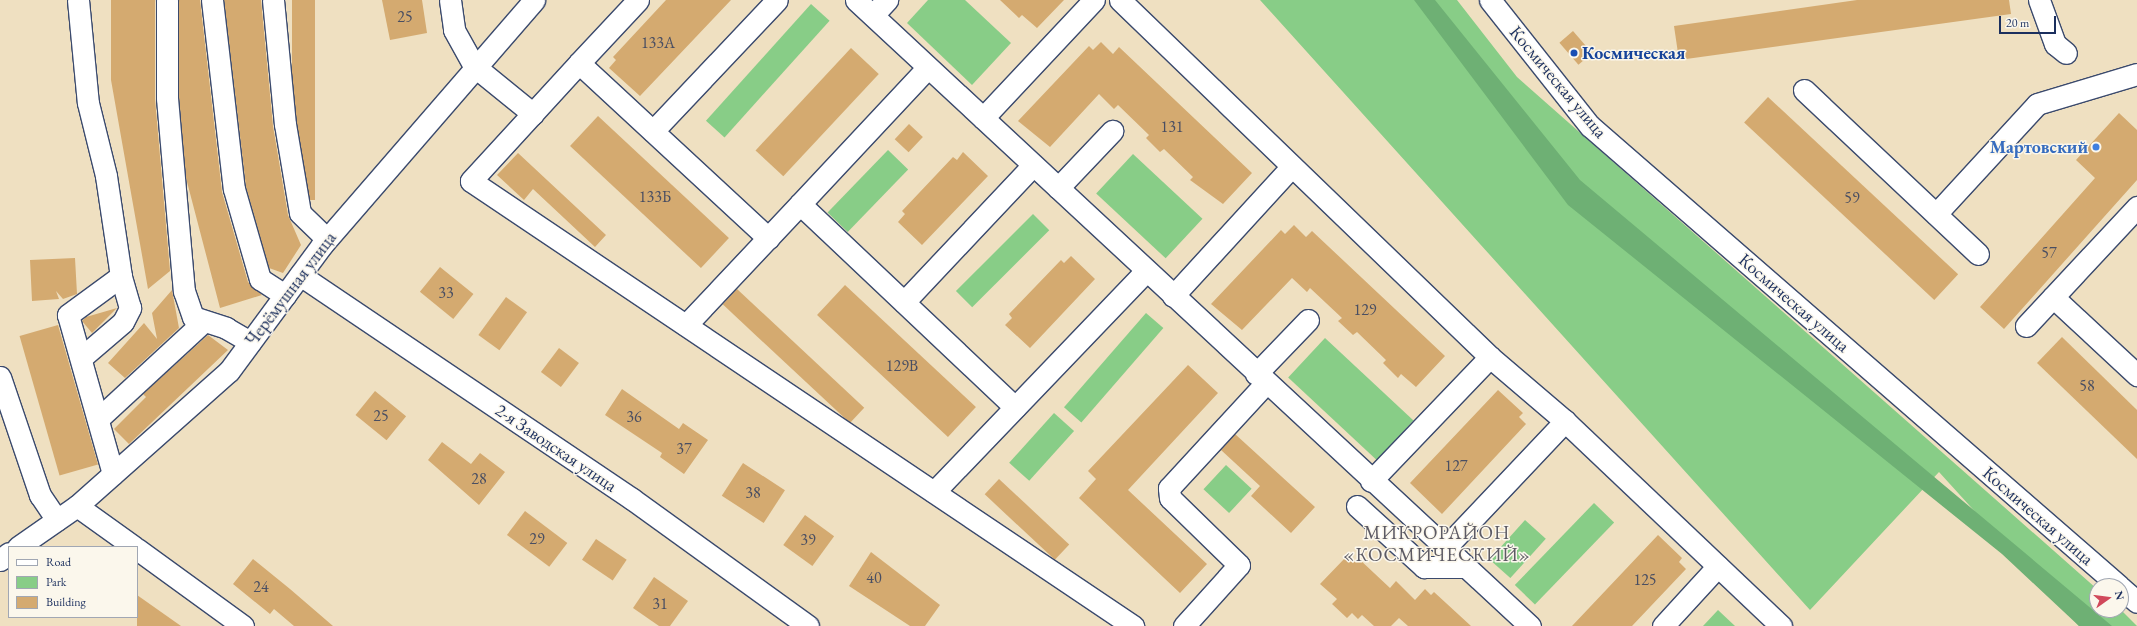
<!DOCTYPE html>
<meta charset="utf-8">
<style>
body{margin:0}
#map{position:relative;width:2137px;height:626px;overflow:hidden;background:#efe0c1;font-family:"EB Garamond",serif}
div>[style]{position:absolute}
.green>*{inset:0;background:#88cd87;transform-origin:0 0}
.forest>*{inset:0;background:#6eb074}
.building>*{inset:0;background:#d4aa70;transform-origin:0 0}
.roads{filter:drop-shadow(1px 0 #3b4a6d) drop-shadow(-1px 0 #3b4a6d) drop-shadow(0 1px #3b4a6d) drop-shadow(0 -1px #3b4a6d)}
.minor>*{height:21px;margin:-10.5px;padding:0 10.5px;transform-origin:10.5px;border-radius:10.5px;background:#fff}
.dots>*{width:11px;height:11px;translate:-50% -50%;box-sizing:border-box;border:2px solid #fbf7ec;border-radius:50%}
span{translate:-50% -50%;white-space:nowrap;text-align:center;line-height:1.15;-webkit-text-stroke:3px #fbf7ec;paint-order:stroke}
.number-label{font-size:16px;color:#494e62}
.number-label span{-webkit-text-stroke-width:0}
.transit-label{font-size:18px;color:#164399;font-weight:700}
.left{translate:0 -50%;text-align:left}
.street-label{font-size:18px;color:#1b2f5e}
.shop-label{font-size:18px;color:#366cbe;font-weight:700}
.right{translate:-100% -50%;text-align:right}
.neighbourhood-label{font-size:19px;color:#5c5a64;letter-spacing:1px}
.legend{position:absolute;left:8px;top:546px;width:130px;height:72px;box-sizing:border-box;background:#fbf7ec;border:1px solid #a1a7b3;margin:0;padding:5px 7px;list-style:none;font-size:12px;color:#1b2f5e}
.legend li{display:flex;align-items:center;gap:8px;height:20px}
.legend b{width:20px;border:1px solid #a1a7b3}
.north{position:absolute;left:2089px;top:578px;width:40px;height:40px;box-sizing:border-box;background:#fbf7ec;border:1px solid #a1a7b3;border-radius:50%;rotate:76deg;font-size:11px;font-weight:700;line-height:16px;text-align:center;color:#1b2f5e}
.north::after{content:'';display:block;margin:auto;width:14px;height:18px;background:#d1495b;clip-path:polygon(50% 0,100% 100%,50% 72%,0 100%)}
.scale{position:absolute;left:1999px;top:16px;width:57px;height:18px;box-sizing:border-box;border:2px solid #1b2f5e;border-top:0;padding-left:5px;font-size:12px;line-height:14px;white-space:nowrap;color:#1b2f5e;-webkit-text-stroke:3px #fbf7ec;paint-order:stroke}
</style>
<div id="map">
<div class="green">
<i style="clip-path:polygon(928px 0,965px 0,1011px 43px,972px 85px,907px 23px)"></i>
<i style="clip-path:polygon(1260px 0,1457px 0,1517px 77px,2097px 589px,2097px 610px,2121px 610px,2137px 626px,2079px 626px,1939px 472px,1810px 610px)"></i>
<i style="left:811px;top:4px;width:25px;height:157px;rotate:42deg"></i>
<i style="left:888px;top:150px;width:28px;height:87px;rotate:44deg"></i>
<i style="left:1133px;top:154px;width:95px;height:54px;rotate:43deg"></i>
<i style="left:1033px;top:214px;width:23px;height:109px;rotate:45deg"></i>
<i style="left:1146px;top:313px;width:23px;height:125px;rotate:41deg"></i>
<i style="left:1325px;top:338px;width:121px;height:54px;rotate:43deg"></i>
<i style="left:1054px;top:413px;width:27px;height:67px;rotate:42deg"></i>
<i style="left:1226px;top:465px;width:35px;height:33px;rotate:43deg"></i>
<i style="left:1594px;top:503px;width:28px;height:114px;rotate:44deg"></i>
<i style="left:1525px;top:520px;width:28px;height:53px;rotate:42deg"></i>
<i style="clip-path:polygon(1718px 610px,1735px 626px,1703px 626px)"></i>
</div>
<div class="forest">
<i style="clip-path:polygon(1414px 0,1435px 0,1580px 180px,2112px 626px,2079px 626px,2002px 554px,1568px 205px)"></i>
</div>
<div class="building">
<i style="clip-path:polygon(111px 0,155px 0,155px 99px,170px 271px,148px 289px,111px 80px)"></i>
<i style="clip-path:polygon(179px 0,200px 0,222px 192px,248px 282px,262px 295px,220px 308px,186px 178px,179px 97px)"></i>
<i style="clip-path:polygon(224px 0,261px 0,273px 126px,288px 215px,301px 245px,283px 273px,269px 268px,246px 187px)"></i>
<i style="left:292px;top:0;width:23px;height:200px"></i>
<i style="clip-path:polygon(382px 0,422px 0,427px 33px,390px 40px)"></i>
<i style="clip-path:polygon(666px 0,731px 0,640px 96px,609px 68px,616px 60px,613px 57px)"></i>
<i style="clip-path:polygon(1000px 0,1064px 0,1037px 28px,1022px 15px,1019px 18px)"></i>
<i style="clip-path:polygon(1857px 0,2009px 0,2011px 14px,1679px 60px,1674px 26px)"></i>
<i style="left:1573px;top:31px;width:29px;height:18px;rotate:49deg"></i>
<i style="clip-path:polygon(1101px 42px,1113px 54px,1119px 47px,1252px 173px,1223px 204px,1190px 180px,1193px 177px,1164px 149px,1160px 152px,1146px 138px,1149px 135px,1118px 105px,1114px 109px,1099px 94px,1050px 147px,1018px 121px,1089px 46px,1093px 50px)"></i>
<i style="left:851px;top:48px;width:38px;height:140px;rotate:43deg"></i>
<i style="left:1768px;top:97px;width:260px;height:35px;rotate:43deg"></i>
<i style="clip-path:polygon(2119px 113px,2137px 130px,2137px 180px,2004px 329px,1980px 307px,2095px 178px,2076px 160px)"></i>
<i style="left:598px;top:116px;width:179px;height:41px;rotate:43deg"></i>
<i style="left:909px;top:124px;width:19px;height:21px;rotate:43deg"></i>
<i style="clip-path:polygon(963px 152px,988px 176px,922px 245px,898px 222px,905px 214px,902px 211px,953px 157px,957px 160px)"></i>
<i style="clip-path:polygon(518px 153px,606px 235px,595px 247px,533px 189px,524px 200px,497px 175px)"></i>
<i style="clip-path:polygon(1294px 225px,1306px 237px,1312px 231px,1445px 356px,1416px 387px,1401px 374px,1398px 378px,1383px 363px,1386px 360px,1357px 332px,1353px 335px,1338px 321px,1342px 318px,1310px 288px,1307px 292px,1292px 278px,1242px 330px,1211px 304px,1281px 230px,1285px 234px)"></i>
<i style="clip-path:polygon(1071px 256px,1095px 279px,1030px 348px,1005px 325px,1012px 318px,1009px 314px,1061px 260px,1064px 263px)"></i>
<i style="clip-path:polygon(75px 258px,77px 294px,63px 299px,56px 291px,59px 299px,32px 301px,30px 260px)"></i>
<i style="left:440px;top:267px;width:43px;height:32px;rotate:39deg"></i>
<i style="left:845px;top:285px;width:179px;height:41px;rotate:43deg"></i>
<i style="left:737px;top:289px;width:174px;height:21px;rotate:43deg"></i>
<i style="clip-path:polygon(172px 290px,179px 328px,125px 378px,108px 363px,144px 323px,157px 339px,152px 313px)"></i>
<i style="left:506px;top:297px;width:26px;height:47px;rotate:36deg"></i>
<i style="clip-path:polygon(117px 308px,92px 333px,82px 321px,86px 317px)"></i>
<i style="left:58px;top:325px;width:145px;height:40px;rotate:74deg"></i>
<i style="clip-path:polygon(208px 335px,228px 350px,129px 444px,114px 429px,146px 397px,143px 394px)"></i>
<i style="clip-path:polygon(2062px 337px,2137px 410px,2137px 459px,2037px 363px)"></i>
<i style="left:559px;top:348px;width:25px;height:30px;rotate:37deg"></i>
<i style="clip-path:polygon(1188px 365px,1218px 393px,1128px 490px,1207px 564px,1180px 593px,1079px 498px,1096px 479px,1088px 471px)"></i>
<i style="clip-path:polygon(622px 389px,679px 429px,683px 423px,708px 440px,684px 474px,660px 457px,662px 453px,605px 415px)"></i>
<i style="clip-path:polygon(1498px 390px,1523px 413px,1519px 417px,1526px 424px,1442px 514px,1410px 483px)"></i>
<i style="left:375px;top:391px;width:40px;height:31px;rotate:39deg"></i>
<i style="clip-path:polygon(1235px 434px,1315px 507px,1291px 533px,1251px 496px,1260px 486px,1221px 450px)"></i>
<i style="clip-path:polygon(442px 442px,471px 464px,480px 453px,505px 472px,479px 505px,428px 460px)"></i>
<i style="left:743px;top:463px;width:50px;height:39px;rotate:33deg"></i>
<i style="left:999px;top:479px;width:96px;height:21px;rotate:43deg"></i>
<i style="left:525px;top:511px;width:53px;height:30px;rotate:37deg"></i>
<i style="left:805px;top:515px;width:36px;height:37px;rotate:36deg"></i>
<i style="clip-path:polygon(1658px 535px,1682px 558px,1679px 562px,1686px 569px,1632px 626px,1572px 626px)"></i>
<i style="left:596px;top:539px;width:37px;height:25px;rotate:34deg"></i>
<i style="clip-path:polygon(871px 552px,940px 605px,925px 626px,910px 626px,849px 586px)"></i>
<i style="clip-path:polygon(1346px 557px,1353px 563px,1358px 558px,1390px 588px,1396px 581px,1415px 600px,1425px 589px,1431px 595px,1434px 592px,1471px 626px,1408px 626px,1399px 618px,1391px 626px,1374px 626px,1362px 615px,1358px 619px,1352px 613px,1347px 618px,1332px 604px,1337px 599px,1320px 584px)"></i>
<i style="clip-path:polygon(253px 559px,290px 589px,333px 626px,294px 626px,274px 609px,270px 614px,233px 584px)"></i>
<i style="clip-path:polygon(654px 577px,688px 601px,670px 626px,659px 626px,633px 608px)"></i>
<i style="clip-path:polygon(137px 595px,181px 626px,137px 626px)"></i>
</div>
<div class="roads">
<div class="minor">
<i style="left:78px;top:0;width:103px;rotate:84.5deg"></i>
<i style="left:88px;top:103px;width:75px;rotate:76.1deg"></i>
<i style="left:106px;top:176px;width:101px;rotate:81.5deg"></i>
<i style="left:121px;top:276px;width:66px;rotate:143.7deg"></i>
<i style="left:68px;top:315px;width:165px;rotate:74.2deg"></i>
<i style="left:167px;top:0;width:98px;rotate:90deg"></i>
<i style="left:167px;top:98px;width:194px;rotate:85deg"></i>
<i style="left:184px;top:291px;width:28px;rotate:71deg"></i>
<i style="left:193px;top:317px;width:35px;rotate:18deg"></i>
<i style="left:226px;top:328px;width:28px;rotate:30deg"></i>
<i style="left:212px;top:0;width:190px;rotate:83.4deg"></i>
<i style="left:234px;top:189px;width:94px;rotate:73.9deg"></i>
<i style="left:260px;top:279px;width:30px;rotate:33deg"></i>
<i style="left:273px;top:0;width:125px;rotate:84.5deg"></i>
<i style="left:285px;top:124px;width:90px;rotate:80.4deg"></i>
<i style="left:300px;top:213px;width:37px;rotate:44deg"></i>
<i style="left:450px;top:0;width:30px;rotate:82deg"></i>
<i style="left:454px;top:30px;width:41px;rotate:60.9deg"></i>
<i style="left:474px;top:66px;width:76px;rotate:39.1deg"></i>
<i style="left:638px;top:0;width:86px;rotate:133.1deg"></i>
<i style="left:579px;top:63px;width:258px;rotate:42.8deg"></i>
<i style="left:768px;top:238px;width:47px;rotate:-46.7deg"></i>
<i style="left:800px;top:204px;width:296px;rotate:43.4deg"></i>
<i style="left:856px;top:0;width:920px;rotate:42.89deg"></i>
<i style="left:1120px;top:0;width:514px;rotate:43.98deg"></i>
<i style="left:1490px;top:357px;width:99px;rotate:40.5deg"></i>
<i style="left:1565px;top:421px;width:298px;rotate:43.5deg"></i>
<i style="left:1490px;top:0;width:161px;rotate:51.6deg"></i>
<i style="left:1590px;top:126px;width:701px;rotate:41.01deg"></i>
<i style="left:2039px;top:0;width:47px;rotate:70deg"></i>
<i style="left:2055px;top:44px;width:14px;rotate:39deg"></i>
<i style="left:873px;top:15px;width:21px;rotate:-47deg"></i>
<i style="left:579px;top:63px;width:160px;rotate:132.5deg"></i>
<i style="left:471px;top:181px;width:798px;rotate:33.91deg"></i>
<i style="left:1804px;top:90px;width:239px;rotate:43.3deg"></i>
<i style="left:983px;top:118px;width:162px;rotate:-46.8deg"></i>
<i style="left:653px;top:131px;width:180px;rotate:-46.6deg"></i>
<i style="left:1058px;top:188px;width:79px;rotate:-46.5deg"></i>
<i style="left:800px;top:204px;width:187px;rotate:-46.9deg"></i>
<i style="left:1936px;top:214px;width:149px;rotate:-47.4deg"></i>
<i style="left:2037px;top:104px;width:104px;rotate:-16.7deg"></i>
<i style="left:300px;top:275px;width:400px;rotate:34deg"></i>
<i style="left:632px;top:499px;width:217px;rotate:35.8deg"></i>
<i style="left:1173px;top:296px;width:176px;rotate:-47.5deg"></i>
<i style="left:2053px;top:297px;width:115px;rotate:42.9deg"></i>
<i style="left:904px;top:302px;width:188px;rotate:-46.7deg"></i>
<i style="left:686px;top:325px;width:120px;rotate:-46.7deg"></i>
<i style="left:2026px;top:326px;width:163px;rotate:-47deg"></i>
<i style="left:81px;top:358px;width:55px;rotate:-40.6deg"></i>
<i style="left:123px;top:322px;width:16px;rotate:-63deg"></i>
<i style="left:130px;top:308px;width:33px;rotate:-106deg"></i>
<i style="left:1256px;top:374px;width:75px;rotate:-46.1deg"></i>
<i style="left:0;top:377px;width:125px;rotate:71.3deg"></i>
<i style="left:40px;top:495px;width:30px;rotate:56deg"></i>
<i style="left:98px;top:419px;width:143px;rotate:-42.7deg"></i>
<i style="left:1371px;top:481px;width:172px;rotate:-46.2deg"></i>
<i style="left:934px;top:492px;width:306px;rotate:-46.2deg"></i>
<i style="left:77px;top:506px;width:70px;rotate:35.7deg"></i>
<i style="left:1357px;top:506px;width:91px;rotate:42.3deg"></i>
<i style="left:1424px;top:567px;width:42px"></i>
<i style="left:18px;top:547px;width:72px;rotate:-34.8deg"></i>
<i style="left:77px;top:506px;width:203px;rotate:-41.6deg"></i>
<i style="left:229px;top:371px;width:157px;rotate:-53.6deg"></i>
<i style="left:322px;top:245px;width:324px;rotate:-49.1deg"></i>
<i style="left:1445px;top:548px;width:175px;rotate:-46.6deg"></i>
<i style="left:137px;top:549px;width:131px;rotate:36deg"></i>
<i style="left:0;top:560px;width:11px;rotate:-38deg"></i>
<i style="left:2121px;top:588px;width:21px;rotate:41deg"></i>
<i style="left:1184px;top:626px;width:82px;rotate:-48deg"></i>
<i style="left:1239px;top:565px;width:96px;rotate:-135.8deg"></i>
<i style="left:1170px;top:498px;width:10px;rotate:-96deg"></i>
<i style="left:1169px;top:488px;width:143px;rotate:-47.3deg"></i>
<i style="left:1663px;top:626px;width:81px;rotate:-47.5deg"></i>
</div>
</div>
<div class="dots">
<i style="left:1574px;top:53px;background:#1a4fb4"></i>
<i style="left:2096px;top:147px;background:#3f7fe0"></i>
</div>
<div class="number-label">
<span style="left:405px;top:17px">25</span>
<span style="left:658px;top:43px">133А</span>
<span style="left:1172px;top:127px">131</span>
<span style="left:655px;top:197px">133Б</span>
<span style="left:1852px;top:198px">59</span>
<span style="left:2049px;top:253px">57</span>
<span style="left:446px;top:293px">33</span>
<span style="left:1365px;top:310px">129</span>
<span style="left:902px;top:366px">129В</span>
<span style="left:2087px;top:386px">58</span>
<span style="left:381px;top:416px">25</span>
<span style="left:634px;top:417px">36</span>
<span style="left:684px;top:449px">37</span>
<span style="left:1456px;top:466px">127</span>
<span style="left:479px;top:479px">28</span>
<span style="left:753px;top:493px">38</span>
<span style="left:537px;top:539px">29</span>
<span style="left:808px;top:540px">39</span>
<span style="left:874px;top:578px">40</span>
<span style="left:1645px;top:580px">125</span>
<span style="left:261px;top:587px">24</span>
<span style="left:660px;top:604px">31</span>
</div>
<div class="transit-label">
<span class="left" style="left:1582px;top:53px">Космическая</span>
</div>
<div class="street-label">
<span style="left:1558px;top:82px;rotate:50deg">Космическая улица</span>
<span style="left:291px;top:289px;rotate:-53deg">Черёмушная улица</span>
<span style="left:1794px;top:303px;rotate:41deg">Космическая улица</span>
<span style="left:556px;top:448px;rotate:34deg">2-я Заводская улица</span>
<span style="left:2038px;top:516px;rotate:41deg">Космическая улица</span>
</div>
<div class="shop-label">
<span class="right" style="left:2088px;top:147px">Мартовский</span>
</div>
<div class="neighbourhood-label">
<span style="left:1437px;top:544px">МИКРОРАЙОН<br>«КОСМИЧЕСКИЙ»</span>
</div>
<ul class="legend">
<li><b style="height:5px;background:#fff"></b>Road</li>
<li><b style="height:11px;background:#88cd87"></b>Park</li>
<li><b style="height:11px;background:#d4aa70"></b>Building</li>
</ul>
<div class="north">N</div>
<div class="scale">20 m</div>
</div>
